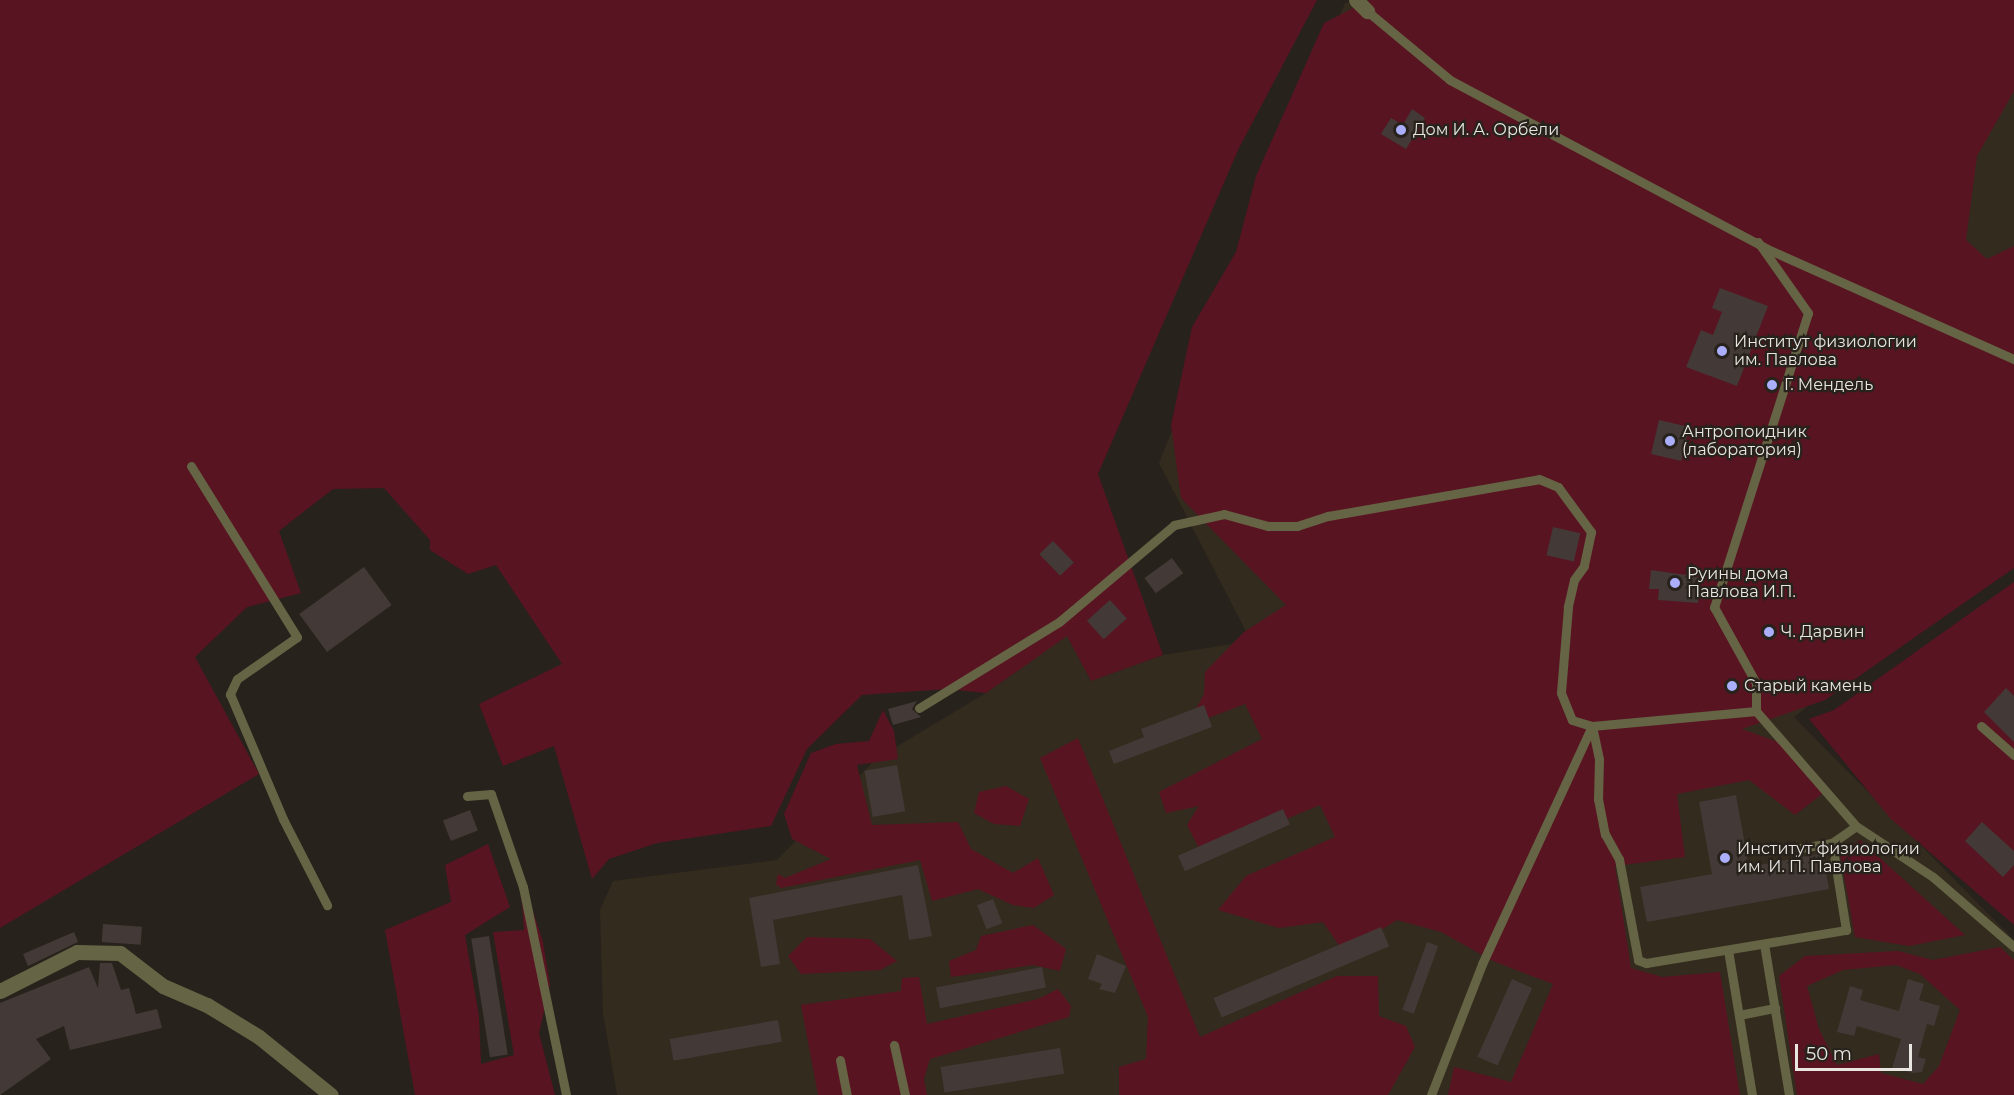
<!DOCTYPE html>
<meta charset="utf-8">
<style>
body{margin:0}
#map{position:relative;width:2014px;height:1095px;overflow:hidden;background:#27221b;font-family:Montserrat,sans-serif}
div>[style]{position:absolute}
.built>*{inset:0;background:#342b1f}
.green>*{inset:0;background:#591422}
.building>*{inset:0;background:#433936;transform-origin:0 0}
.lane>*{height:9px;margin:-4.5px;padding:0 4.5px;transform-origin:4.5px;border-radius:4.5px;background:#656444}
.street>*{height:15px;margin:-7.5px;padding:0 7.5px;transform-origin:7.5px;border-radius:7.5px;background:#656444}
.dots>*{width:16px;height:16px;translate:-50% -50%;box-sizing:border-box;border:3px solid #27221b;border-radius:50%}
span{translate:-50% -50%;white-space:nowrap;text-align:center;line-height:1.15;-webkit-text-stroke:4.5px #27221b;paint-order:stroke}
.poi-label{font-size:16px;color:#e9e5e1}
.left{translate:0 -50%;text-align:left}
.scale{position:absolute;left:1795px;top:1044px;width:117px;height:27px;box-sizing:border-box;border:3px solid #e9e5e1;border-top:0;padding-left:8px;font-size:18px;line-height:21px;white-space:nowrap;color:#e9e5e1;-webkit-text-stroke:4px #27221b;paint-order:stroke}
</style>
<div id="map">
<div class="built">
<i style="clip-path:polygon(1370px 0,2014px 0,2014px 543px,1794px 717px,2014px 940px,2014px 1086px,1959px 1095px,617px 1095px,603px 1013px,600px 910px,613px 881px,777px 860px,876px 759px,986px 693px,1067px 635px,1091px 681px,1163px 655px,1251px 641px,1159px 463px,1345px 3px)"></i>
</div>
<div class="green">
<i style="clip-path:polygon(0 0,1317px 0,1239px 148px,1098px 474px,1163px 655px,1091px 681px,1067px 636px,986px 693px,947px 689px,862px 695px,807px 749px,771px 826px,657px 843px,609px 859px,592px 879px,554px 746px,503px 766px,479px 704px,562px 664px,496px 565px,468px 574px,430px 550px,430px 540px,384px 488px,333px 489px,279px 531px,301px 593px,247px 607px,195px 657px,259px 774px,0 928px)"></i>
<i style="clip-path:polygon(1369px 0,2014px 0,2014px 91px,1977px 156px,1966px 240px,1987px 259px,2014px 246px,2014px 568px,1825px 700px,1742px 729px,1789px 746px,1822px 794px,1795px 815px,1749px 780px,1677px 794px,1685px 857px,1615px 866px,1631px 968px,1662px 977px,1720px 972px,1740px 1095px,1448px 1095px,1454px 1067px,1511px 1082px,1553px 984px,1493px 961px,1441px 932px,1397px 920px,1344px 953px,1323px 922px,1279px 928px,1218px 910px,1246px 876px,1335px 837px,1320px 805px,1202px 854px,1187px 825px,1199px 806px,1166px 813px,1159px 792px,1262px 739px,1245px 704px,1187px 726px,1204px 694px,1205px 672px,1244px 632px,1286px 605px,1181px 498px,1171px 425px,1192px 327px,1236px 252px,1256px 176px,1324px 23px)"></i>
<i style="clip-path:polygon(2014px 582px,2014px 925px,1890px 818px,1809px 719px,1834px 710px)"></i>
<i style="clip-path:polygon(883px 710px,894px 731px,898px 759px,857px 765px,872px 825px,958px 822px,971px 849px,1013px 873px,1038px 858px,1054px 895px,1034px 908px,1013px 905px,978px 889px,932px 901px,920px 860px,781px 888px,776px 884px,778px 874px,785px 878px,831px 859px,792px 839px,784px 814px,811px 753px,836px 744px,869px 741px)"></i>
<i style="clip-path:polygon(1078px 738px,1200px 1037px,1337px 976px,1378px 976px,1379px 1016px,1406px 1026px,1415px 1047px,1388px 1095px,1119px 1095px,1119px 1067px,1146px 1059px,1148px 1017px,1040px 758px)"></i>
<i style="clip-path:polygon(1006px 786px,1029px 799px,1020px 826px,994px 824px,974px 813px,979px 792px)"></i>
<i style="clip-path:polygon(1860px 840px,1965px 935px,1909px 946px,1855px 937px,1840px 853px)"></i>
<i style="clip-path:polygon(488px 844px,510px 907px,465px 935px,479px 1016px,481px 1064px,514px 1055px,493px 932px,524px 930px,521px 891px,528px 896px,543px 942px,550px 985px,539px 1033px,555px 1095px,415px 1095px,385px 930px,451px 902px,445px 865px)"></i>
<i style="clip-path:polygon(1033px 925px,1066px 949px,1060px 971px,1033px 965px,951px 977px,949px 961px,976px 950px,981px 936px)"></i>
<i style="clip-path:polygon(807px 937px,870px 939px,897px 961px,880px 970px,801px 974px,788px 956px)"></i>
<i style="clip-path:polygon(evenodd,2000px 947px,2014px 960px,2014px 1095px,1797px 1095px,1779px 976px,1805px 956px,1898px 951px,1933px 960px,2000px 947px,1896px 965px,1920px 974px,1960px 1010px,1939px 1066px,1923px 1084px,1881px 1073px,1879px 1054px,1837px 1065px,1819px 1029px,1807px 986px,1843px 970px,1896px 965px)"></i>
<i style="clip-path:polygon(919px 977px,927px 1024px,1038px 999px,1058px 989px,1071px 1006px,1069px 1017px,930px 1059px,924px 1079px,927px 1095px,818px 1095px,801px 1005px,901px 991px,902px 978px)"></i>
</div>
<div class="building">
<i style="clip-path:polygon(1412px 109px,1425px 118px,1406px 149px,1381px 134px,1391px 118px,1403px 125px)"></i>
<i style="clip-path:polygon(1720px 288px,1768px 306px,1737px 386px,1686px 367px,1701px 330px,1713px 335px,1722px 312px,1712px 308px)"></i>
<i style="left:1659px;top:420px;width:31px;height:35px;rotate:13deg"></i>
<i style="left:1553px;top:527px;width:28px;height:29px;rotate:13deg"></i>
<i style="left:1053px;top:541px;width:30px;height:19px;rotate:46deg"></i>
<i style="left:1172px;top:558px;width:19px;height:34px;rotate:54deg"></i>
<i style="left:364px;top:567px;width:47px;height:80px;rotate:54deg"></i>
<i style="clip-path:polygon(1651px 570px,1700px 577px,1698px 603px,1658px 600px,1659px 589px,1649px 589px)"></i>
<i style="left:1110px;top:600px;width:25px;height:31px;rotate:48deg"></i>
<i style="clip-path:polygon(2006px 688px,2014px 696px,2014px 742px,1984px 712px)"></i>
<i style="clip-path:polygon(917px 701px,912px 709px,921px 717px,893px 725px,888px 709px)"></i>
<i style="clip-path:polygon(1204px 705px,1212px 727px,1114px 764px,1109px 751px,1144px 737px,1141px 729px)"></i>
<i style="left:897px;top:765px;width:47px;height:33px;rotate:80deg"></i>
<i style="clip-path:polygon(1736px 795px,1749px 867px,1823px 853px,1829px 889px,1647px 922px,1640px 887px,1712px 874px,1699px 802px)"></i>
<i style="left:1283px;top:809px;width:17px;height:115px;rotate:66deg"></i>
<i style="left:470px;top:810px;width:22px;height:29px;rotate:69deg"></i>
<i style="clip-path:polygon(1982px 822px,2014px 851px,2014px 865px,2003px 877px,1965px 841px)"></i>
<i style="clip-path:polygon(918px 865px,932px 936px,909px 940px,902px 895px,773px 920px,780px 964px,761px 967px,749px 898px)"></i>
<i style="left:993px;top:899px;width:26px;height:17px;rotate:69deg"></i>
<i style="left:103px;top:924px;width:39px;height:18px;rotate:4deg"></i>
<i style="left:1381px;top:927px;width:21px;height:182px;rotate:67deg"></i>
<i style="clip-path:polygon(74px 932px,78px 942px,28px 966px,23px 954px)"></i>
<i style="left:489px;top:936px;width:120px;height:18px;rotate:81deg"></i>
<i style="left:1427px;top:942px;width:12px;height:72px;rotate:20deg"></i>
<i style="clip-path:polygon(1097px 954px,1126px 966px,1115px 993px,1099px 989px,1102px 984px,1088px 979px)"></i>
<i style="clip-path:polygon(100px 963px,112px 963px,121px 990px,129px 988px,136px 1014px,157px 1009px,162px 1028px,70px 1050px,64px 1026px,36px 1039px,51px 1059px,0 1095px,0 1003px,89px 967px,98px 988px)"></i>
<i style="left:1042px;top:967px;width:21px;height:108px;rotate:79deg"></i>
<i style="left:1512px;top:979px;width:22px;height:85px;rotate:24deg"></i>
<i style="clip-path:polygon(1908px 979px,1924px 984px,1919px 1000px,1940px 1006px,1934px 1026px,1927px 1024px,1918px 1057px,1926px 1059px,1922px 1072px,1913px 1073px,1892px 1068px,1901px 1039px,1857px 1026px,1854px 1036px,1837px 1032px,1850px 986px,1863px 990px,1860px 1000px,1899px 1011px)"></i>
<i style="left:778px;top:1020px;width:22px;height:110px;rotate:80deg"></i>
<i style="left:1060px;top:1048px;width:26px;height:121px;rotate:81deg"></i>
</div>
<div class="lane">
<i style="left:1367px;top:11px;width:108px;rotate:39.7deg"></i>
<i style="left:1450px;top:80px;width:365px;rotate:28deg"></i>
<i style="left:1772px;top:251px;width:265px;rotate:24.1deg"></i>
<i style="left:1758px;top:242px;width:87px;rotate:54.8deg"></i>
<i style="left:1808px;top:313px;width:309px;rotate:107.7deg"></i>
<i style="left:1714px;top:607px;width:87px;rotate:61.1deg"></i>
<i style="left:1756px;top:683px;width:28px;rotate:90deg"></i>
<i style="left:1756px;top:711px;width:152px;rotate:49deg"></i>
<i style="left:1856px;top:826px;width:92px;rotate:33.5deg"></i>
<i style="left:1933px;top:877px;width:107px;rotate:40.8deg"></i>
<i style="left:191px;top:466px;width:201px;rotate:58.2deg"></i>
<i style="left:297px;top:637px;width:73px;rotate:145deg"></i>
<i style="left:237px;top:679px;width:17px;rotate:115deg"></i>
<i style="left:230px;top:694px;width:136px;rotate:67deg"></i>
<i style="left:283px;top:819px;width:97px;rotate:62.9deg"></i>
<i style="left:919px;top:708px;width:164px;rotate:-31.6deg"></i>
<i style="left:1059px;top:622px;width:150px;rotate:-40.1deg"></i>
<i style="left:1174px;top:525px;width:51px;rotate:-12.4deg"></i>
<i style="left:1224px;top:514px;width:46px;rotate:15.3deg"></i>
<i style="left:1268px;top:526px;width:29px"></i>
<i style="left:1297px;top:526px;width:33px;rotate:-18deg"></i>
<i style="left:1328px;top:516px;width:214px;rotate:-9.9deg"></i>
<i style="left:1539px;top:479px;width:21px;rotate:23deg"></i>
<i style="left:1558px;top:487px;width:56px;rotate:53.7deg"></i>
<i style="left:1591px;top:532px;width:35px;rotate:102deg"></i>
<i style="left:1584px;top:566px;width:17px;rotate:126deg"></i>
<i style="left:1574px;top:580px;width:28px;rotate:103deg"></i>
<i style="left:1568px;top:607px;width:86px;rotate:94.7deg"></i>
<i style="left:1561px;top:693px;width:29px;rotate:68deg"></i>
<i style="left:1572px;top:720px;width:21px;rotate:17deg"></i>
<i style="left:1592px;top:726px;width:34px;rotate:78deg"></i>
<i style="left:1599px;top:759px;width:40px;rotate:91.4deg"></i>
<i style="left:1598px;top:799px;width:36px;rotate:79deg"></i>
<i style="left:1605px;top:834px;width:29px;rotate:61deg"></i>
<i style="left:1619px;top:859px;width:103px;rotate:79.3deg"></i>
<i style="left:1638px;top:960px;width:9px;rotate:21deg"></i>
<i style="left:1646px;top:963px;width:203px;rotate:-9.4deg"></i>
<i style="left:1846px;top:930px;width:88px;rotate:-99.1deg"></i>
<i style="left:1832px;top:843px;width:32px;rotate:171deg"></i>
<i style="left:1981px;top:726px;width:44px;rotate:41.3deg"></i>
<i style="left:467px;top:796px;width:24px;rotate:-5deg"></i>
<i style="left:491px;top:794px;width:98px;rotate:71deg"></i>
<i style="left:523px;top:887px;width:212px;rotate:78.3deg"></i>
<i style="left:1832px;top:843px;width:29px;rotate:-35deg"></i>
<i style="left:1764px;top:944px;width:153px;rotate:80.6deg"></i>
<i style="left:1728px;top:950px;width:147px;rotate:80.6deg"></i>
<i style="left:1739px;top:1015px;width:37px;rotate:-11deg"></i>
<i style="left:894px;top:1045px;width:51px;rotate:77.6deg"></i>
<i style="left:840px;top:1060px;width:36px;rotate:79deg"></i>
<i style="left:1431px;top:1095px;width:141px;rotate:-68.7deg"></i>
<i style="left:1482px;top:964px;width:262px;rotate:-65.2deg"></i>
<i style="left:1592px;top:726px;width:165px;rotate:-5.2deg"></i>
</div>
<div class="street">
<i style="left:1356px;top:0;width:16px;rotate:45deg"></i>
<i style="left:0;top:991px;width:86px;rotate:-26.9deg"></i>
<i style="left:77px;top:952px;width:43px;rotate:1.3deg"></i>
<i style="left:120px;top:953px;width:54px;rotate:37.5deg"></i>
<i style="left:163px;top:986px;width:48px;rotate:23.4deg"></i>
<i style="left:207px;top:1005px;width:61px;rotate:31.6deg"></i>
<i style="left:259px;top:1037px;width:92px;rotate:38.9deg"></i>
</div>
<div class="dots">
<i style="left:1401px;top:130px;background:#abaffb"></i>
<i style="left:1722px;top:351px;background:#abaffb"></i>
<i style="left:1772px;top:385px;background:#abaffb"></i>
<i style="left:1670px;top:441px;background:#abaffb"></i>
<i style="left:1675px;top:583px;background:#abaffb"></i>
<i style="left:1769px;top:632px;background:#abaffb"></i>
<i style="left:1732px;top:686px;background:#abaffb"></i>
<i style="left:1725px;top:858px;background:#abaffb"></i>
</div>
<div class="poi-label">
<span class="left" style="left:1413px;top:130px">Дом И. А. Орбели</span>
<span class="left" style="left:1734px;top:351px">Институт физиологии<br>им. Павлова</span>
<span class="left" style="left:1784px;top:385px">Г. Мендель</span>
<span class="left" style="left:1682px;top:441px">Антропоидник<br>(лаборатория)</span>
<span class="left" style="left:1687px;top:583px">Руины дома<br>Павлова И.П.</span>
<span class="left" style="left:1781px;top:632px">Ч. Дарвин</span>
<span class="left" style="left:1744px;top:686px">Старый камень</span>
<span class="left" style="left:1737px;top:858px">Институт физиологии<br>им. И. П. Павлова</span>
</div>
<div class="scale">50 m</div>
</div>
